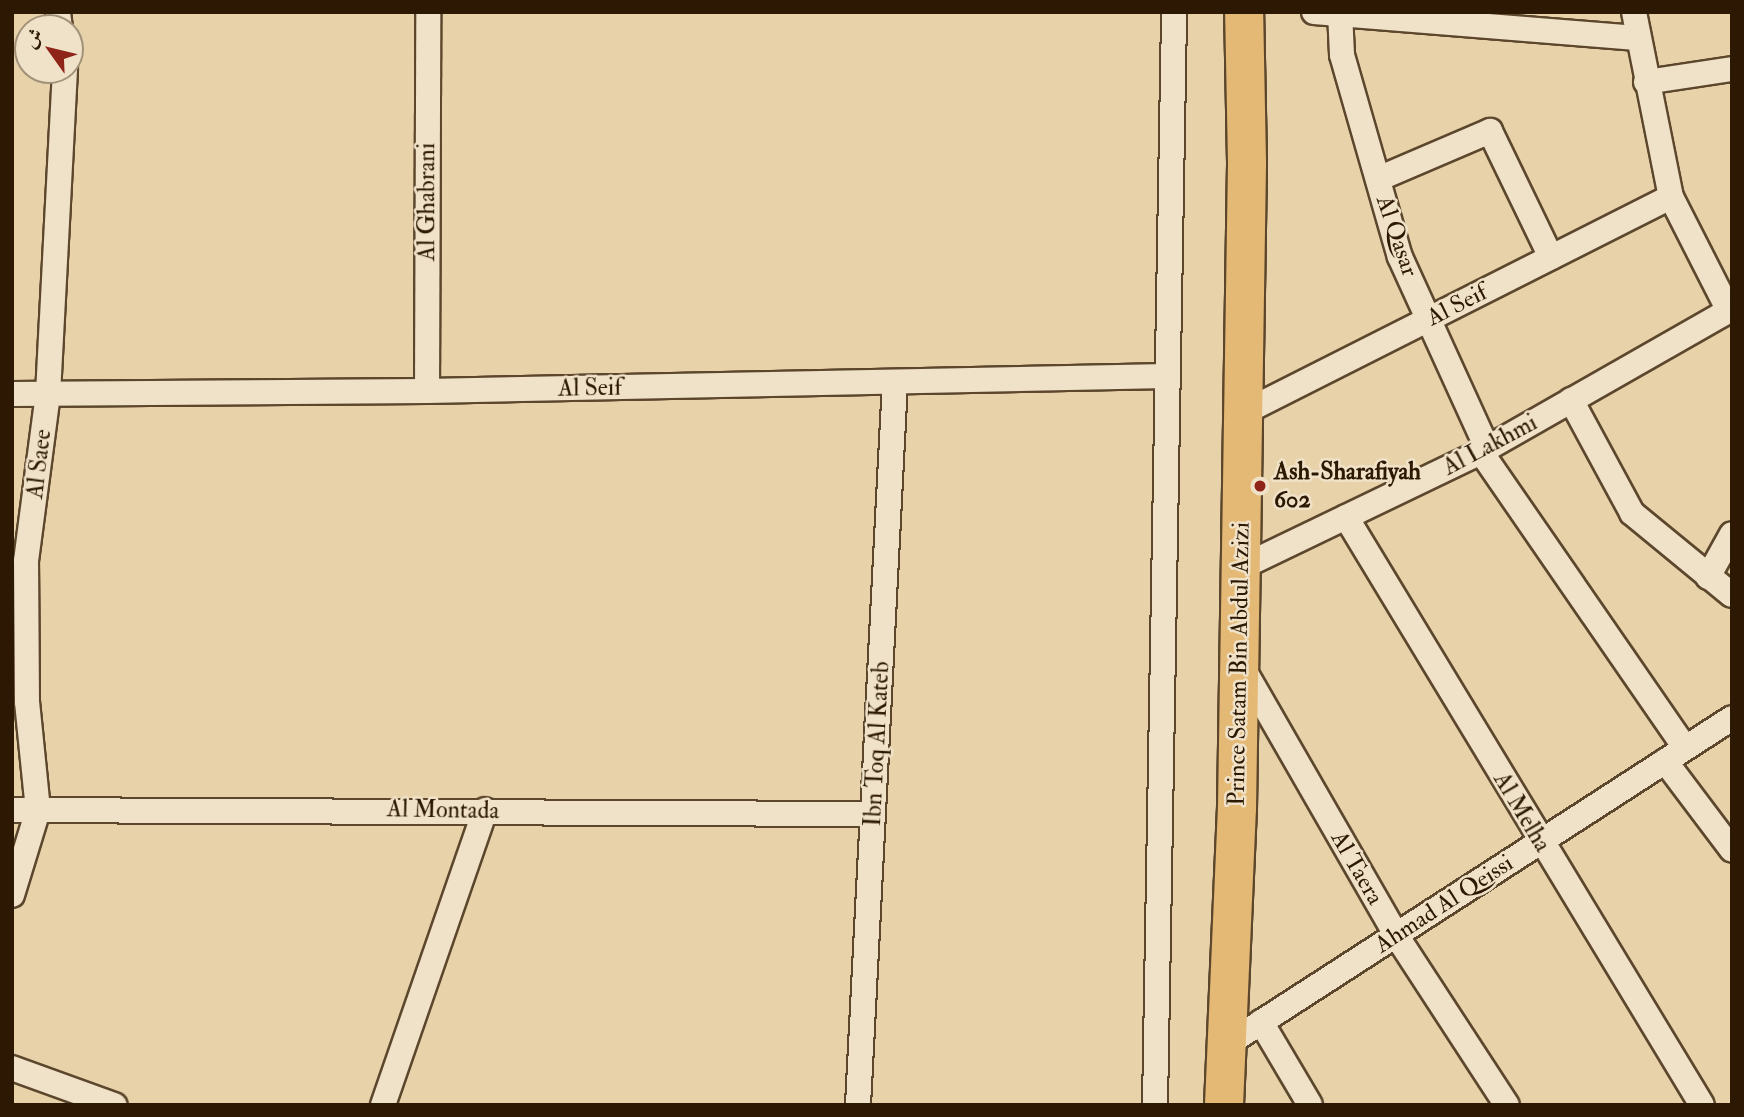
<!DOCTYPE html>
<meta charset="utf-8">
<style>
body{margin:0}
#map{position:relative;width:1744px;height:1117px;overflow:hidden;background:#e8d2aa;font-family:"IM FELL Double Pica",Amiri,serif}
div>[style]{position:absolute}
.roads{filter:drop-shadow(2px 0 #5c472d) drop-shadow(-2px 0 #5c472d) drop-shadow(0 2px #5c472d) drop-shadow(0 -2px #5c472d)}
.street>*{height:24px;margin:-12px;padding:0 12px;transform-origin:12px;border-radius:12px;background:#f0e2c8}
.primary>*{height:38px;margin:-19px;padding:0 19px;transform-origin:19px;border-radius:19px;background:#e4b975}
.dots>*{width:19px;height:19px;translate:-50% -50%;box-sizing:border-box;border:4px solid #f0e2c8;border-radius:50%}
span{translate:-50% -50%;white-space:nowrap;text-align:center;line-height:1.15;-webkit-text-stroke:5px #f0e2c8;paint-order:stroke}
.street-label{font-size:24px;color:#2d1903}
.poi-label{font-size:24px;color:#2d1903;font-weight:700}
.left{translate:0 -50%;text-align:left}
.frame{position:absolute;inset:0;border:14px solid #2d1903;pointer-events:none}
.north{position:absolute;left:14px;top:14px;width:70px;height:70px;box-sizing:border-box;background:#f0e2c8;border:2px solid #a29279;border-radius:50%;rotate:304deg;font-size:19px;font-weight:700;line-height:28px;text-align:center;color:#2d1903}
.north::after{content:'';display:block;margin:auto;width:24px;height:32px;background:#8f2418;clip-path:polygon(50% 0,100% 100%,50% 72%,0 100%)}
</style>
<div id="map">
<div class="roads">
<div class="street">
<i style="left:58px;top:12px;width:16px;rotate:83deg"></i>
<i style="left:1314px;top:12px;width:324px;rotate:4.6deg"></i>
<i style="left:1340px;top:12px;width:43px;rotate:87.3deg"></i>
<i style="left:1342px;top:55px;width:210px;rotate:74deg"></i>
<i style="left:1400px;top:257px;width:210px;rotate:65.5deg"></i>
<i style="left:1634px;top:12px;width:189px;rotate:78.7deg"></i>
<i style="left:1671px;top:197px;width:126px;rotate:63deg"></i>
<i style="left:1646px;top:82px;width:87px;rotate:-8.6deg"></i>
<i style="left:1378px;top:179px;width:122px;rotate:-23.2deg"></i>
<i style="left:1490px;top:131px;width:140px;rotate:64.2deg"></i>
<i style="left:427px;top:391px;width:379px;rotate:-89.8deg"></i>
<i style="left:12px;top:394px;width:415px;rotate:-0.4deg"></i>
<i style="left:427px;top:391px;width:741px;rotate:-1.16deg"></i>
<i style="left:1571px;top:400px;width:128px;rotate:61.6deg"></i>
<i style="left:1632px;top:513px;width:129px;rotate:39.4deg"></i>
<i style="left:1243px;top:413px;width:479px;rotate:-26.8deg"></i>
<i style="left:1481px;top:452px;width:359px;rotate:55.4deg"></i>
<i style="left:1346px;top:517px;width:687px;rotate:58.81deg"></i>
<i style="left:1240px;top:568px;width:267px;rotate:-25.7deg"></i>
<i style="left:1481px;top:452px;width:289px;rotate:-29.7deg"></i>
<i style="left:1708px;top:577px;width:49px;rotate:-60.8deg"></i>
<i style="left:1241px;top:665px;width:311px;rotate:60.1deg"></i>
<i style="left:1396px;top:935px;width:203px;rotate:56.9deg"></i>
<i style="left:1665px;top:761px;width:111px;rotate:53deg"></i>
<i style="left:12px;top:810px;width:861px;rotate:0.27deg"></i>
<i style="left:12px;top:895px;width:89px;rotate:-73deg"></i>
<i style="left:38px;top:810px;width:109px;rotate:-95.8deg"></i>
<i style="left:27px;top:702px;width:141px;rotate:-90.4deg"></i>
<i style="left:26px;top:561px;width:168px;rotate:-82.5deg"></i>
<i style="left:48px;top:394px;width:324px;rotate:-87deg"></i>
<i style="left:1261px;top:1022px;width:96px;rotate:59.4deg"></i>
<i style="left:1226px;top:1045px;width:602px;rotate:-32.87deg"></i>
<i style="left:12px;top:1068px;width:109px;rotate:19.9deg"></i>
<i style="left:383px;top:1105px;width:312px;rotate:-70.9deg"></i>
<i style="left:858px;top:1105px;width:724px;rotate:-87.07deg"></i>
<i style="left:1155px;top:1105px;width:1093px;rotate:-89deg"></i>
</div>
<div class="primary">
<i style="left:1224px;top:1105px;width:297px;rotate:-87.5deg"></i>
<i style="left:1237px;top:808px;width:646px;rotate:-89.11deg"></i>
<i style="left:1247px;top:162px;width:150px;rotate:-91.1deg"></i>
</div>
</div>
<div class="dots">
<i style="left:1260px;top:486px;background:#8f2418"></i>
</div>
<div class="street-label">
<span style="left:427px;top:202px;rotate:-90deg">Al Ghabrani</span>
<span style="left:1397px;top:236px;rotate:71deg">Al Qasar</span>
<span style="left:1457px;top:305px;rotate:-27deg">Al Seif</span>
<span style="left:590px;top:388px;rotate:-1deg">Al Seif</span>
<span style="left:1490px;top:445px;rotate:-28deg">Al Lakhmi</span>
<span style="left:39px;top:464px;rotate:-83deg">Al Saee</span>
<span style="left:1239px;top:664px;rotate:-89deg">Prince Satam Bin Abdul Azizi</span>
<span style="left:877px;top:744px;rotate:-87deg">Ibn Toq Al Kateb</span>
<span style="left:443px;top:810px;rotate:1deg">Al Montada</span>
<span style="left:1522px;top:812px;rotate:59deg">Al Melha</span>
<span style="left:1357px;top:868px;rotate:60deg">Al Taera</span>
<span style="left:1444px;top:904px;rotate:-33deg">Ahmad Al Qeissi</span>
</div>
<div class="poi-label">
<span class="left" style="left:1274px;top:486px">Ash-Sharafiyah<br>602</span>
</div>
<div class="frame"></div>
<div class="north">ش</div>
</div>
